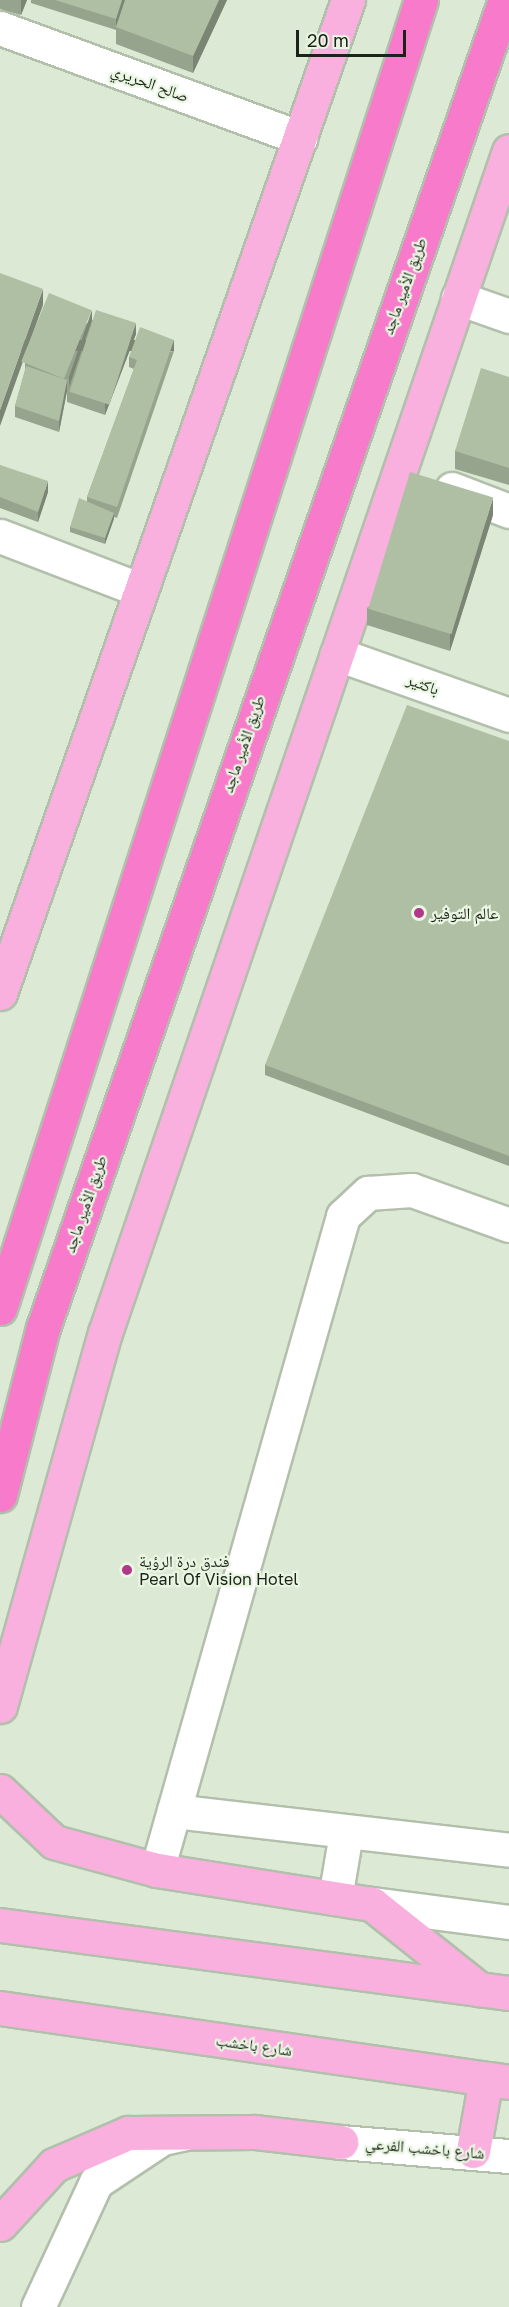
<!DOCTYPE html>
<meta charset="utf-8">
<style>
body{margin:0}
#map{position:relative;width:509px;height:2307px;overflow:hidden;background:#dce9d4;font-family:"Golos Text","Noto Naskh Arabic",sans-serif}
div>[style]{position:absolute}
.roads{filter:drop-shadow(2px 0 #b2bfab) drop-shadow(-2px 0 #b2bfab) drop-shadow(0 2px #b2bfab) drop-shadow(0 -2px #b2bfab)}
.minor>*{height:33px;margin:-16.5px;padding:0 16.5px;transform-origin:16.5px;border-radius:16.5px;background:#fff}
.major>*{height:33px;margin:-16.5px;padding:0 16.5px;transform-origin:16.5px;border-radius:16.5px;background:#fab0df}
.highway>*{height:33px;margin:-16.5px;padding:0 16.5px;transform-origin:16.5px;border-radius:16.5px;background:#f77bca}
.wall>*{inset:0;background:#96a48d}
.shaded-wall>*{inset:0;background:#7a8673;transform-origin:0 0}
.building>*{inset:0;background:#aebfa4;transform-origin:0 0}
.dots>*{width:16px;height:16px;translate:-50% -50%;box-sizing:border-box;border:3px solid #e9f6e1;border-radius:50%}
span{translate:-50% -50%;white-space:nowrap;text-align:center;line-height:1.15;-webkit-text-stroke:4.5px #e9f6e1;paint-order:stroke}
.street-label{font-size:16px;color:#1c211a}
.poi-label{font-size:16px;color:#1c211a}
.left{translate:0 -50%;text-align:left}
.scale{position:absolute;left:296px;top:30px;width:110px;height:27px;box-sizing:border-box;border:3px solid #1c211a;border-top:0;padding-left:8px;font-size:18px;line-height:21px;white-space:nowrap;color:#1c211a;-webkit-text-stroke:4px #e9f6e1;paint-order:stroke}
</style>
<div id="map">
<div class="roads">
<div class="minor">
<i style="left:0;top:28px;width:320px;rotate:20.1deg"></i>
<i style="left:458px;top:298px;width:54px;rotate:19.4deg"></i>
<i style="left:452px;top:489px;width:61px;rotate:21.1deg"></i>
<i style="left:0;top:536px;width:151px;rotate:21deg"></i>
<i style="left:337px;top:654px;width:182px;rotate:19.5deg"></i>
<i style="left:174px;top:1811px;width:337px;rotate:6.6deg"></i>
<i style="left:157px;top:1870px;width:680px;rotate:-74.12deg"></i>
<i style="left:343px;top:1216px;width:34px;rotate:-43deg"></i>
<i style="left:368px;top:1193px;width:44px;rotate:-3.9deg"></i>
<i style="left:412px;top:1190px;width:103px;rotate:19.8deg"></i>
<i style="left:335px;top:1898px;width:66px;rotate:-80.4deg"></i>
<i style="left:372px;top:1904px;width:138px;rotate:7.5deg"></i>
<i style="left:341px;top:2142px;width:169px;rotate:4.8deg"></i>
<i style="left:38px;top:2307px;width:138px;rotate:-65.1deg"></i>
<i style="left:96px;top:2182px;width:79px;rotate:-33.7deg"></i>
<i style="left:162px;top:2138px;width:24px;rotate:-12deg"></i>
</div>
<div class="major">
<i style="left:0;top:993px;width:1052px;rotate:-70.69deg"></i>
<i style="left:0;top:1706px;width:387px;rotate:-74.3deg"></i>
<i style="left:105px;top:1333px;width:1249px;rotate:-71.13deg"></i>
<i style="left:0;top:1791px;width:74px;rotate:43.4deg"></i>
<i style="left:54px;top:1842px;width:107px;rotate:15.2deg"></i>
<i style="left:157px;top:1870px;width:218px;rotate:9deg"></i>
<i style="left:372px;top:1904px;width:137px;rotate:38.5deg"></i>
<i style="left:0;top:1925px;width:514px;rotate:7.61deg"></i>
<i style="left:0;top:2008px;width:514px;rotate:8.27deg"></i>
<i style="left:473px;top:2151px;width:73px;rotate:-79.8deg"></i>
<i style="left:0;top:2224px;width:80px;rotate:-47.5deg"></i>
<i style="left:54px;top:2165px;width:81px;rotate:-23.4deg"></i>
<i style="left:128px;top:2133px;width:127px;rotate:-0.5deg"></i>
<i style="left:255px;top:2132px;width:87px;rotate:6.6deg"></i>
</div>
<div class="highway">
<i style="left:0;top:1308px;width:1374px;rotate:-72.16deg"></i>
<i style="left:0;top:1495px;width:172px;rotate:-75.6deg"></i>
<i style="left:43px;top:1328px;width:1406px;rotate:-70.82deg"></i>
</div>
</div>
<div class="wall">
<i style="clip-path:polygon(0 0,27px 0,21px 15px,0 9px)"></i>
<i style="clip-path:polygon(31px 0,227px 0,193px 73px,116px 44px,116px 30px,31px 3px)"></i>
<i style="clip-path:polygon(92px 320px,136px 334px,105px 415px,67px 402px,67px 391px,59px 432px,15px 417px,15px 406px,25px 371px,25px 363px)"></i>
<i style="clip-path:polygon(174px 351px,117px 518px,114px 517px,105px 544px,70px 532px,70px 527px,87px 502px,87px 497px,134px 369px,129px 367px,129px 357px)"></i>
<i style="clip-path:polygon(509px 377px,509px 485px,455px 469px,455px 451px)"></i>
<i style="clip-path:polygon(0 465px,48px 492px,38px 522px,0 508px)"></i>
<i style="clip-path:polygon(493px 515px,450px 651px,367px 625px,367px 608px)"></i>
<i style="clip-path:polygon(509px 741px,509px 1166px,265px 1075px,265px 1065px)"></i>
</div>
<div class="shaded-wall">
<i style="clip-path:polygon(21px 0,27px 0,21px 15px)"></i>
<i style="clip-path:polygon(122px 0,126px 0,116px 27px,116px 19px)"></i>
<i style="clip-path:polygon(219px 0,227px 0,193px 73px,193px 56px)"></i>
<i style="clip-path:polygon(43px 289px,43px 305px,0 426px,0 410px)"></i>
<i style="clip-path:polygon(92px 310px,92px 320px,69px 387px,69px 377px)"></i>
<i style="clip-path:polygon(136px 323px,136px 334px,105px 415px,105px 404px)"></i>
<i style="left:174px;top:340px;width:11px;height:176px;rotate:90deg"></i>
<i style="clip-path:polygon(67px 380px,67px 391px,59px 432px,59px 421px)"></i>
<i style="clip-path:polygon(48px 481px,48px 492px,38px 522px,38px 512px)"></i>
<i style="clip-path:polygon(493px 498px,493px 515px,450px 651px,450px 634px)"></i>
<i style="clip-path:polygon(114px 513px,114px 519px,105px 544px,105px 538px)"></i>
</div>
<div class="building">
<i style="clip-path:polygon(55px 0,122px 0,116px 19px)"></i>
<i style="clip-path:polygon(125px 0,219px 0,193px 56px,116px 27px)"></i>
<i style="clip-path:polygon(0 273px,43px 289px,0 410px)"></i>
<i style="left:49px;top:293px;width:46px;height:74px;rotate:22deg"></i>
<i style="left:96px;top:310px;width:42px;height:86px;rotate:18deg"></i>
<i style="clip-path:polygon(140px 327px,174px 340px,117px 507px,87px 497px,137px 360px,129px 357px)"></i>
<i style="clip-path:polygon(26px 366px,67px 380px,59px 421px,15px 406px)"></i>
<i style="clip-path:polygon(481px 368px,509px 377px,509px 468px,455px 451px)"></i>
<i style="clip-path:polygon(0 465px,48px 481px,38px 512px,0 497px)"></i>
<i style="left:410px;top:472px;width:87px;height:143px;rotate:17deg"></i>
<i style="clip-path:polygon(79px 498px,114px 513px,105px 538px,70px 527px)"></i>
<i style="clip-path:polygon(407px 705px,509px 741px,509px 1156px,265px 1065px)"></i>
</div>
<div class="dots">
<i style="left:419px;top:913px;background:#b1378a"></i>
<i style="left:127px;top:1570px;background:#b1378a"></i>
</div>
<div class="street-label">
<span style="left:150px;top:83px;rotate:20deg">صالح الحريري</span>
<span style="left:404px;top:286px;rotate:-70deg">طريق الأمير ماجد</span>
<span style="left:423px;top:684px;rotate:20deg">باكثير</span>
<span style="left:243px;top:744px;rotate:-71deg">طريق الأمير ماجد</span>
<span style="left:85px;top:1204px;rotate:-71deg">طريق الأمير ماجد</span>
<span style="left:254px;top:2045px;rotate:8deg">شارع باخشب</span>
<span style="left:425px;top:2148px;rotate:5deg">شارع باخشب الفرعي</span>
</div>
<div class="poi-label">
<span class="left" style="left:431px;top:913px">عالم التوفير</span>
<span class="left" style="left:139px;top:1570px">فندق درة الرؤية<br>Pearl Of Vision Hotel</span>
</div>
<div class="scale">20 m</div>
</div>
